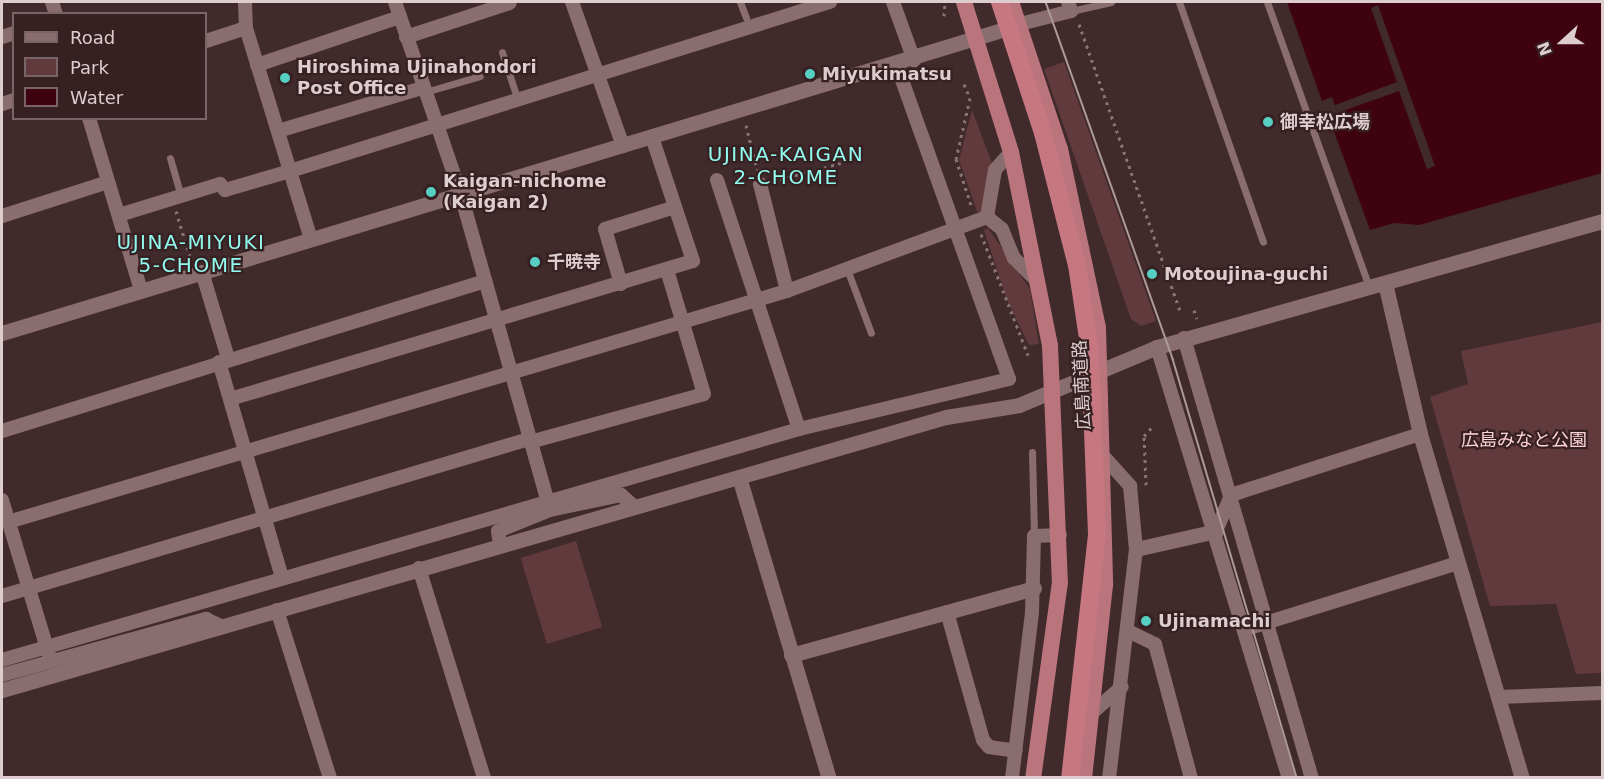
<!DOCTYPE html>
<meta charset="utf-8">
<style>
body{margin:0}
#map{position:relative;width:1604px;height:779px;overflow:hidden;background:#412a2c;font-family:"DejaVu Sans","Noto Sans JP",sans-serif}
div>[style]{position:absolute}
.green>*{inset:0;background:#613a3e;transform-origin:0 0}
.water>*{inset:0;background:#3e0211}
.pier>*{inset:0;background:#412a2c}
.path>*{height:3px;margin-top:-1.5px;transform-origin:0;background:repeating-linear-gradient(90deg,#887475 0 3px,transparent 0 7.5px)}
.service>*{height:7px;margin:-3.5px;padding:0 3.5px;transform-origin:3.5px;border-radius:3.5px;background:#896d6f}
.minor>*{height:14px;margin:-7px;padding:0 7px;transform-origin:7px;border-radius:7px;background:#896d6f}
.tertiary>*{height:15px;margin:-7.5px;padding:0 7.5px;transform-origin:7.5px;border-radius:7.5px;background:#896d6f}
.trunk>*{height:16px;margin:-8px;padding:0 8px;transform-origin:8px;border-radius:8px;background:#ba757c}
.motorway>*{height:18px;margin:-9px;padding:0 9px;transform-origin:9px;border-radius:9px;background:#c67780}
.tram>*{height:1.5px;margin:-0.75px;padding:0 0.75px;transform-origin:0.75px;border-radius:0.75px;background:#ac9a9b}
.dots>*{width:16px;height:16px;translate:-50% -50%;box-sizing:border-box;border:3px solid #372022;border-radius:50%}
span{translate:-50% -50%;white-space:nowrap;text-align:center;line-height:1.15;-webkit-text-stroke:4.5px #372022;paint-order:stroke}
.poi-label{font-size:18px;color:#ddcdce;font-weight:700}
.left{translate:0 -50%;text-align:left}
.street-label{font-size:18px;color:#ddcdce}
.park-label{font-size:18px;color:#fed3d6}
.neighbourhood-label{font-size:20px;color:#91faee;letter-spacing:1.5px}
.frame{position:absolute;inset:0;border:3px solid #ddcdce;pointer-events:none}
.legend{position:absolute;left:12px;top:12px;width:195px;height:108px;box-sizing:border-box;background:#372022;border:2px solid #796567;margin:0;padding:8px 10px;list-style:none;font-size:18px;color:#ddcdce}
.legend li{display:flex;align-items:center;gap:12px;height:30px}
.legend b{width:30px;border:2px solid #796567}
.north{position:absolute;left:1532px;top:12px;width:60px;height:60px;-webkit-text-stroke:4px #372022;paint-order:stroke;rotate:249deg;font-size:16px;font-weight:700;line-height:24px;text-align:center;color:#ddcdce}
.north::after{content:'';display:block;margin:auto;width:21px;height:27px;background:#ddcdce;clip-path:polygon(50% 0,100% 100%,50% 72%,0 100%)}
</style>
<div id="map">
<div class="green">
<i style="clip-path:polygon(1064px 62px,1156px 321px,1141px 326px,1131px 319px,1044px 69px)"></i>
<i style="clip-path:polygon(972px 110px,993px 166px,987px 208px,978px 214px,959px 160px)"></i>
<i style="clip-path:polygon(988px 228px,1030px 289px,1039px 344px,1029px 345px,1007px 300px,984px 230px)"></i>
<i style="clip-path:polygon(1602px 322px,1602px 673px,1576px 674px,1556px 604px,1490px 606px,1430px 397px,1468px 384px,1461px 351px)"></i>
<i style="left:576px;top:541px;width:90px;height:58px;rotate:73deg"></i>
</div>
<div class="water">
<i style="clip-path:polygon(1287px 2px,1602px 2px,1602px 173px,1419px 225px,1394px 223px,1370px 230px,1332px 126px,1341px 122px,1332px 97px,1322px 101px)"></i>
</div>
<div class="pier">
<i style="clip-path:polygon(1378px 5px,1435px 166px,1427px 169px,1399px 91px,1337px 113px,1335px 105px,1397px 82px,1371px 8px)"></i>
</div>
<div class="path">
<i style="left:944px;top:16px;width:14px;rotate:-86deg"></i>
<i style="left:1079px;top:24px;width:307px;rotate:70.6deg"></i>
<i style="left:964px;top:84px;width:15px;rotate:67deg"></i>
<i style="left:970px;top:98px;width:63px;rotate:102.9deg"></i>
<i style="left:956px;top:159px;width:52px;rotate:71.9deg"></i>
<i style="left:746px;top:125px;width:46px;rotate:76.3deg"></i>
<i style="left:773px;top:181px;width:70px;rotate:-14.8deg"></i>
<i style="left:176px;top:211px;width:51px;rotate:73deg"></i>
<i style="left:981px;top:234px;width:130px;rotate:68.8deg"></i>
<i style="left:1194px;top:310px;width:9px;rotate:72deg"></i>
<i style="left:1146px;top:485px;width:49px;rotate:-92.3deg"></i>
<i style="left:1144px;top:436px;width:12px;rotate:-48deg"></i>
</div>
<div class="service">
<i style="left:740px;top:2px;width:17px;rotate:69deg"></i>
<i style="left:1179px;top:2px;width:254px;rotate:70.7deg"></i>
<i style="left:1267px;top:2px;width:303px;rotate:70.3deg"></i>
<i style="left:1071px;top:11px;width:41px;rotate:-12.7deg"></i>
<i style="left:502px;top:52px;width:52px;rotate:71.9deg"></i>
<i style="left:425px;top:92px;width:57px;rotate:-16.2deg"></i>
<i style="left:170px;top:158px;width:40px;rotate:74deg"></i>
<i style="left:847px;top:269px;width:68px;rotate:69.4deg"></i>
<i style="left:1032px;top:452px;width:84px;rotate:88.6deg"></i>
</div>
<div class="minor">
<i style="left:52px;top:2px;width:13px;rotate:72deg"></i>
<i style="left:245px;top:2px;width:26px;rotate:88deg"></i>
<i style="left:246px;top:28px;width:221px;rotate:72.9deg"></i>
<i style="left:395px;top:2px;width:204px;rotate:71.1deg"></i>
<i style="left:461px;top:195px;width:327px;rotate:74.2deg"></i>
<i style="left:572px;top:2px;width:153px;rotate:70.5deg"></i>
<i style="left:893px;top:2px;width:62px;rotate:70.1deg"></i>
<i style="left:1020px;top:24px;width:53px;rotate:-14.3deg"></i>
<i style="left:1071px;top:11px;width:9px;rotate:-108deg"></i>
<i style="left:2px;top:37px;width:13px;rotate:-18deg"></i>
<i style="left:406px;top:37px;width:109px;rotate:-18.1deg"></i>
<i style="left:206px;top:41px;width:42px;rotate:-18deg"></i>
<i style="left:257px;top:65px;width:151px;rotate:-18.6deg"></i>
<i style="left:2px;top:104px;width:13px;rotate:-18deg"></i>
<i style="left:89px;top:118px;width:180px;rotate:73.2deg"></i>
<i style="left:278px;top:131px;width:150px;rotate:-16.6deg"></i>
<i style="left:1011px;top:152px;width:24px;rotate:132deg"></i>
<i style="left:995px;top:170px;width:48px;rotate:99.7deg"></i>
<i style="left:987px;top:217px;width:19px;rotate:39deg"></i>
<i style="left:1002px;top:229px;width:31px;rotate:68deg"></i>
<i style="left:1014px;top:258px;width:34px;rotate:45deg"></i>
<i style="left:717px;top:180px;width:262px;rotate:71.8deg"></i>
<i style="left:760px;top:184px;width:110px;rotate:75.8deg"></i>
<i style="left:119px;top:215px;width:106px;rotate:-17.1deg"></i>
<i style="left:220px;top:184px;width:8px;rotate:50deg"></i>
<i style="left:225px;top:190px;width:68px;rotate:-16.3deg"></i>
<i style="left:290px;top:171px;width:566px;rotate:-17.38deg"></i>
<i style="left:2px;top:216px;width:111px;rotate:-17.8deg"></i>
<i style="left:202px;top:272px;width:90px;rotate:73.2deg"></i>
<i style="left:621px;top:284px;width:57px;rotate:-106.2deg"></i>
<i style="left:605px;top:229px;width:73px;rotate:-17.4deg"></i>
<i style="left:1184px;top:338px;width:458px;rotate:73.8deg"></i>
<i style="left:1157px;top:347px;width:451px;rotate:73deg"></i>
<i style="left:219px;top:362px;width:224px;rotate:73.7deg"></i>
<i style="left:230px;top:399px;width:483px;rotate:-16.6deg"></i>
<i style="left:693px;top:261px;width:131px;rotate:-108.3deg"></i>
<i style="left:2px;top:431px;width:506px;rotate:-17.25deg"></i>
<i style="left:530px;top:442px;width:180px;rotate:-15.4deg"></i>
<i style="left:704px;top:394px;width:129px;rotate:-106.6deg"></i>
<i style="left:1105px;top:458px;width:38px;rotate:48deg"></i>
<i style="left:1130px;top:486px;width:63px;rotate:84.6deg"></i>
<i style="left:1136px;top:549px;width:231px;rotate:96.7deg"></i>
<i style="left:2px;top:500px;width:162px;rotate:73.1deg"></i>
<i style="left:8px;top:522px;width:813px;rotate:-16.52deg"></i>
<i style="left:787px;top:291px;width:213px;rotate:-20.3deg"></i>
<i style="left:1216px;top:531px;width:39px;rotate:-67deg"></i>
<i style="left:1231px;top:495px;width:199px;rotate:-17.9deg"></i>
<i style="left:500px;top:545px;width:14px;rotate:-98deg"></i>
<i style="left:498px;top:531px;width:56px;rotate:-22deg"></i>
<i style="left:550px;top:510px;width:73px;rotate:-11.9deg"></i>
<i style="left:621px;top:495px;width:18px;rotate:41deg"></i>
<i style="left:419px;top:568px;width:220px;rotate:72.8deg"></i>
<i style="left:2px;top:596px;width:550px;rotate:-16.59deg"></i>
<i style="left:277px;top:610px;width:176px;rotate:72.5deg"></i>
<i style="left:947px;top:612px;width:133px;rotate:74.3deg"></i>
<i style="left:983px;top:740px;width:9px;rotate:49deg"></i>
<i style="left:989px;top:747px;width:27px;rotate:8deg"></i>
<i style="left:1246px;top:629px;width:222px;rotate:-17.3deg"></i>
<i style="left:1130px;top:632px;width:28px;rotate:26deg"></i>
<i style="left:1155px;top:644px;width:139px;rotate:75deg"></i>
<i style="left:2px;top:660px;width:830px;rotate:-16.16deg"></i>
<i style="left:799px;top:429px;width:216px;rotate:-13.4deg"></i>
<i style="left:1009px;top:379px;width:332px;rotate:-109.7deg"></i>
<i style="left:2px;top:675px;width:212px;rotate:-15.4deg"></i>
<i style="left:206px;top:619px;width:19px;rotate:25deg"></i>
<i style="left:1498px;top:697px;width:104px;rotate:-2.2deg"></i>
<i style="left:1093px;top:712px;width:38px;rotate:-41deg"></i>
<i style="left:1012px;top:778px;width:166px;rotate:-83.1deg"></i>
<i style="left:1032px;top:613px;width:77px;rotate:-88.5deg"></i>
<i style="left:1034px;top:536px;width:26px;rotate:-2deg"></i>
</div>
<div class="tertiary">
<i style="left:1385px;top:283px;width:155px;rotate:76.9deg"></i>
<i style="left:1420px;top:434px;width:359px;rotate:73.5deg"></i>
<i style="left:2px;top:333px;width:1062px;rotate:-16.86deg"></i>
<i style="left:739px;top:477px;width:314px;rotate:73.4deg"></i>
<i style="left:1136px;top:549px;width:82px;rotate:-12.7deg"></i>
<i style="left:791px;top:655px;width:252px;rotate:-15.4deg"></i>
<i style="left:2px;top:690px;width:983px;rotate:-16.13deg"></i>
<i style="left:946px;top:417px;width:74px;rotate:-9.3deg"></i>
<i style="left:1019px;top:405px;width:150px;rotate:-22.8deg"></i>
<i style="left:1157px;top:347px;width:462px;rotate:-15.8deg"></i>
</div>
<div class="trunk">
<i style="left:964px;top:2px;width:157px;rotate:72.6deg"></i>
<i style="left:1011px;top:152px;width:198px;rotate:78.6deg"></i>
<i style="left:1050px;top:346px;width:236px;rotate:87.6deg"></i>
<i style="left:1060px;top:582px;width:198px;rotate:97.8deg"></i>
<i style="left:1011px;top:2px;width:155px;rotate:71.6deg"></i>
<i style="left:1060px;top:149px;width:183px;rotate:78deg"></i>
<i style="left:1098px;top:328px;width:257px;rotate:88.4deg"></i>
<i style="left:1105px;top:585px;width:194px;rotate:96.2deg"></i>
</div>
<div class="motorway">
<i style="left:1000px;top:2px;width:138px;rotate:71.8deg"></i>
<i style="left:1043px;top:133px;width:136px;rotate:75.6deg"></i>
<i style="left:1077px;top:265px;width:88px;rotate:81.5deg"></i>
<i style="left:1090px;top:352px;width:183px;rotate:87.8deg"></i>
<i style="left:1097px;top:535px;width:244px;rotate:96.3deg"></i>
</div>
<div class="tram">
<i style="left:1046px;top:2px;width:379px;rotate:70.4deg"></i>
<i style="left:1173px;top:359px;width:437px;rotate:73.5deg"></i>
</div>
<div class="dots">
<i style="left:810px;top:74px;background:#57cec2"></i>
<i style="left:285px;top:78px;background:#57cec2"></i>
<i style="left:1268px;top:122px;background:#57cec2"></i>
<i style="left:431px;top:192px;background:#57cec2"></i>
<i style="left:535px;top:262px;background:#57cec2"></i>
<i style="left:1152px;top:274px;background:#57cec2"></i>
<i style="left:1146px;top:621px;background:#57cec2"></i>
</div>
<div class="poi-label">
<span class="left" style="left:297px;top:78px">Hiroshima Ujinahondori<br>Post Office</span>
<span class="left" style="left:822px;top:74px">Miyukimatsu</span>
<span class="left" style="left:1280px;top:122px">御幸松広場</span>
<span class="left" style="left:443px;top:192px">Kaigan-nichome<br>(Kaigan 2)</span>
<span class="left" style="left:547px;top:262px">千暁寺</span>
<span class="left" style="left:1164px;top:274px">Motoujina-guchi</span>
<span class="left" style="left:1158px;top:621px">Ujinamachi</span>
</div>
<div class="street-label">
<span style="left:1082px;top:385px;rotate:-93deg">広島南道路</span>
</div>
<div class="park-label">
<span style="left:1524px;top:440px">広島みなと公園</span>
</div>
<div class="neighbourhood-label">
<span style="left:786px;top:166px">UJINA-KAIGAN<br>2-CHOME</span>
<span style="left:191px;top:254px">UJINA-MIYUKI<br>5-CHOME</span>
</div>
<div class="frame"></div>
<ul class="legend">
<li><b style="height:8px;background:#896d6f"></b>Road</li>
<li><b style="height:16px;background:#613a3e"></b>Park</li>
<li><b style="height:16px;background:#3e0211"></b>Water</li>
</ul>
<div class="north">N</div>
</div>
